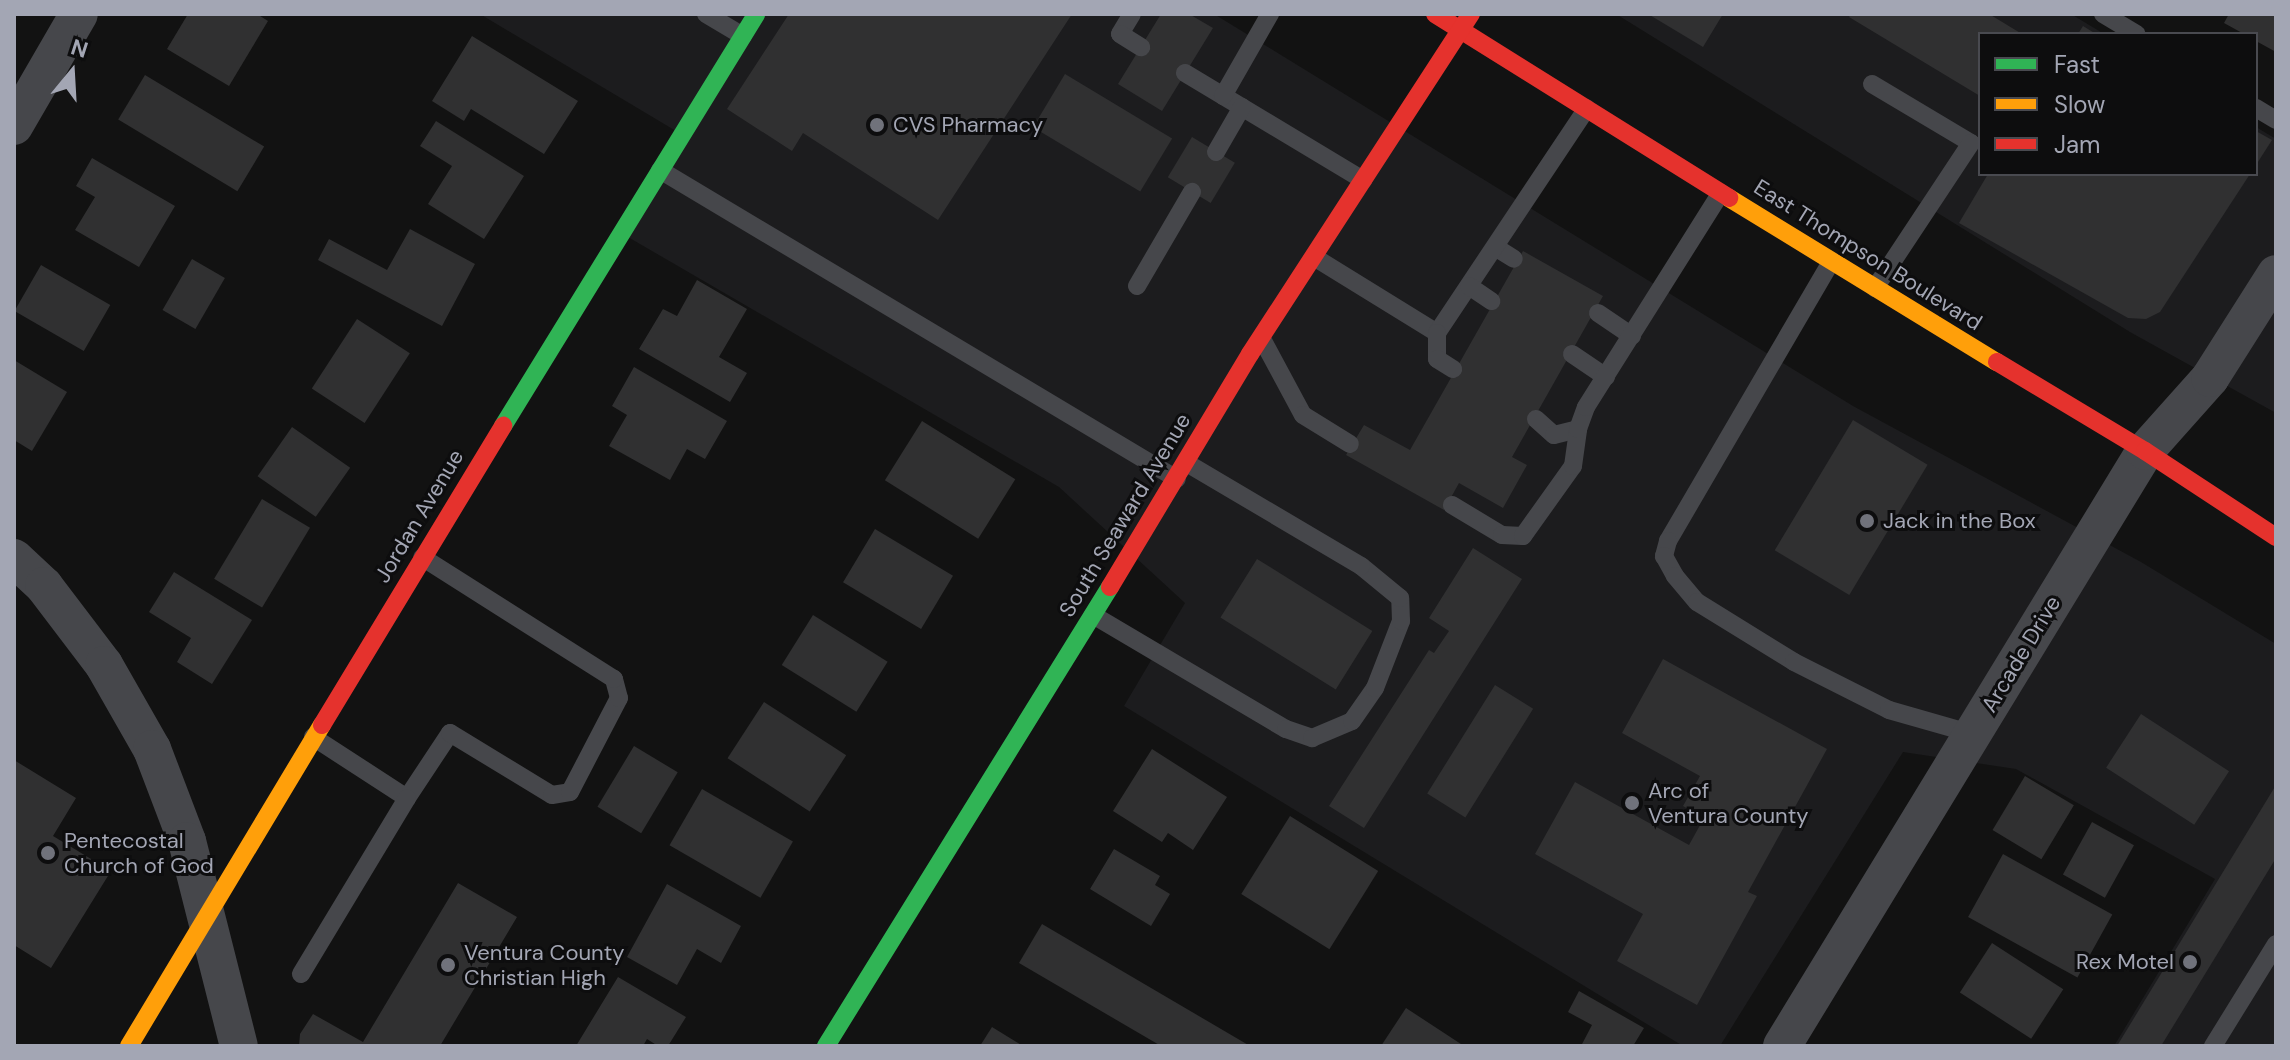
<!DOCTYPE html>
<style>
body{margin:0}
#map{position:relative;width:2290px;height:1060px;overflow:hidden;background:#121212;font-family:"DM Sans",sans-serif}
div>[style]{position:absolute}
.built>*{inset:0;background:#1c1c1e}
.building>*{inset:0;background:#303031;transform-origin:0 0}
.lane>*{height:18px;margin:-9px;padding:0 9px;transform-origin:9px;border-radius:9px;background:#46474b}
.street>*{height:38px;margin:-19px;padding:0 19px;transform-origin:19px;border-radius:19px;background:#46474b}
.fast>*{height:18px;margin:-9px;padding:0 9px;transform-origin:9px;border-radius:9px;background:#30b455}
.slow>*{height:18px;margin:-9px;padding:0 9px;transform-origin:9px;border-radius:9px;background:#ff9f0a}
.jam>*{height:18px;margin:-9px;padding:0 9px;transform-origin:9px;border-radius:9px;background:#e5322d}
.dots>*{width:22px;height:22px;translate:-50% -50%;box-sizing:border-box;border:4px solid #0d0d0e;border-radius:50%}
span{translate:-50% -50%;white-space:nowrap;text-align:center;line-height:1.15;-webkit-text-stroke:6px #0d0d0e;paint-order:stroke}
.poi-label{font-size:22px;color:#a3a6b4}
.left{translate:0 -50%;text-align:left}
.right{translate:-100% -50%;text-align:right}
.street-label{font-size:22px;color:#a3a6b4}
.frame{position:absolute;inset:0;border:16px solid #a3a6b4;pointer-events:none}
.legend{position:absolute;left:1978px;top:32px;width:280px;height:144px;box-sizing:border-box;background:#0d0d0e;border:2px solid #494a50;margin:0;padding:10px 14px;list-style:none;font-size:24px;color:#a3a6b4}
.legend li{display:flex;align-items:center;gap:16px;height:40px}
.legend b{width:40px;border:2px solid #494a50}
.north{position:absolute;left:32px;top:32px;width:80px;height:80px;-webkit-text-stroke:6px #0d0d0e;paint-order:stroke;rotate:18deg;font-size:22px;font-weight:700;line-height:32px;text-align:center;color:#a3a6b4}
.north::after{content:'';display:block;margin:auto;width:28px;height:36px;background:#a3a6b4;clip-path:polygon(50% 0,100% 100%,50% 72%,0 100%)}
</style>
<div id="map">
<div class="built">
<i style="clip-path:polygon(480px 14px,1214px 14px,1853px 406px,2141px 562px,2276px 644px,2276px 1046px,2114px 1046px,2215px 879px,2016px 769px,1903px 752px,1720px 1046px,1683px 1046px,1124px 706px,1185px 603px,1059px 487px,621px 233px,681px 134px)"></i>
<i style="clip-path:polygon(1616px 14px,2071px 14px,2104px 34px,1980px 34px,1980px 174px,2256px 174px,2256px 127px,2276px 139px,2276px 413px,2130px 332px)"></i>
</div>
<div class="building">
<i style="clip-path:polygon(188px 14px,257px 14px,268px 21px,229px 86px,167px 49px)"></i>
<i style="clip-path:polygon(789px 14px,1072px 14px,938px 220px,803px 133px,792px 151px,727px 109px)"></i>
<i style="clip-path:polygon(1161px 14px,1189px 14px,1213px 28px,1162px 111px,1118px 84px)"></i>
<i style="clip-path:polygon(1648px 14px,1723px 14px,1703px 47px)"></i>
<i style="clip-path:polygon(1851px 14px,1989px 14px,2022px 34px,1980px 34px,1980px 96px,1849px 17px)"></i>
<i style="clip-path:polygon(2229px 14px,2276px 14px,2276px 52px,2256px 41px,2256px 34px,2244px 34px,2224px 23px)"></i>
<i style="clip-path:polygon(2083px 26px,2096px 34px,2078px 34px)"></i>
<i style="clip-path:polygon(472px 36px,578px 101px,544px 154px,471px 109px,464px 121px,432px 101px)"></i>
<i style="left:1065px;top:74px;width:125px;height:62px;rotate:31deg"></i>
<i style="left:145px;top:75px;width:139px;height:52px;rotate:31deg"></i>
<i style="clip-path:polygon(436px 121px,524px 176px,484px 239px,428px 204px,452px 166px,420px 146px)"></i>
<i style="clip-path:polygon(2256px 131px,2272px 140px,2256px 165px)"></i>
<i style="left:1192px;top:137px;width:50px;height:47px;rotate:31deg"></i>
<i style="clip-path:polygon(92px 158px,175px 206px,139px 267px,75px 230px,95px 197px,76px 186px)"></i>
<i style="clip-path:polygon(1988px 174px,2250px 174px,2160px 312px,2146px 319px,2128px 318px,1959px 223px)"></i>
<i style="clip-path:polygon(410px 229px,475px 264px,442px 326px,318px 260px,329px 239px,387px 270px)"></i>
<i style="clip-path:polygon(1523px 251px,1603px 296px,1512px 457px,1527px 465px,1503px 508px,1459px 483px,1444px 510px,1346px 455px,1364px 425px,1410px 450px)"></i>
<i style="left:192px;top:259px;width:38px;height:59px;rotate:30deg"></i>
<i style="left:41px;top:265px;width:80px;height:53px;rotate:30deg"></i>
<i style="clip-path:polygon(697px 280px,747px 309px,719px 357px,747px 373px,730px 402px,639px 349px,663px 309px,677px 316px)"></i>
<i style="left:357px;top:319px;width:63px;height:83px;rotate:33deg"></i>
<i style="clip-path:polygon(14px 360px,67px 392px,32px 451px,14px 440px)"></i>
<i style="clip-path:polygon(634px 367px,727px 421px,705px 459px,687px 449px,670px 480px,609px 446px,627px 415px,612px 406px)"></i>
<i style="left:1853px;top:420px;width:87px;height:152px;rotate:31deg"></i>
<i style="left:922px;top:421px;width:110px;height:70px;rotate:32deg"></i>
<i style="left:292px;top:427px;width:71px;height:60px;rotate:35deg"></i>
<i style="left:262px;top:499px;width:56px;height:93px;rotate:31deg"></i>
<i style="left:875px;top:529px;width:91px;height:62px;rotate:31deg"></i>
<i style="clip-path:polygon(1473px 548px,1522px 579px,1364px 828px,1329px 806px,1429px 650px,1434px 653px,1449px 631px,1429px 618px)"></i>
<i style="left:1257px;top:559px;width:136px;height:69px;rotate:32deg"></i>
<i style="clip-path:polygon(174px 572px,252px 620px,212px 684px,177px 662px,191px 638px,149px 612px)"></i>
<i style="left:813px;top:615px;width:88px;height:59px;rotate:32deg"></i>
<i style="clip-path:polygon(1663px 659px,1827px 749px,1748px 892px,1757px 896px,1697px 1005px,1617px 961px,1643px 914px,1535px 854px,1575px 782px,1689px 845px,1704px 818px,1683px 806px,1700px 776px,1622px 733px)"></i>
<i style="left:1495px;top:685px;width:45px;height:128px;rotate:32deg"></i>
<i style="left:764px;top:702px;width:98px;height:67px;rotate:33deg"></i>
<i style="left:2141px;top:714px;width:105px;height:64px;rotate:33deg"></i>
<i style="left:634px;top:746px;width:51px;height:71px;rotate:31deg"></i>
<i style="clip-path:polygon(1152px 749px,1227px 797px,1193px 850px,1168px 833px,1162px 842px,1113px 811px)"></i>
<i style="clip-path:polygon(14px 760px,76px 798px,53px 836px,111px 871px,51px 968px,14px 945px)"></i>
<i style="left:2025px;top:776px;width:57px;height:63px;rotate:31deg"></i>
<i style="clip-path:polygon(2276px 785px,2276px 858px,2161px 1046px,2117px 1046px)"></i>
<i style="left:702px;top:789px;width:105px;height:65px;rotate:30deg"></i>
<i style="left:1290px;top:816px;width:104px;height:92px;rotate:32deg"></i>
<i style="left:2092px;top:822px;width:48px;height:60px;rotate:29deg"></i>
<i style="clip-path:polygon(1114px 849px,1160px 876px,1155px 885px,1170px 894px,1151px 926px,1090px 889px)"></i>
<i style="left:2003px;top:854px;width:125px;height:72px;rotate:29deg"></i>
<i style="clip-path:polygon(458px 883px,517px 917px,440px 1046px,299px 1046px,300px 1034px,313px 1014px,363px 1042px)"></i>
<i style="clip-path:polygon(667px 884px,741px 926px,721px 963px,697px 949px,677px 985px,627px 957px)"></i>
<i style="clip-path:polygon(1042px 924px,1250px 1046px,1161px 1046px,1019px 963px)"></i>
<i style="left:1992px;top:943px;width:85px;height:59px;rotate:33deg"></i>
<i style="clip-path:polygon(618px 977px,686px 1017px,668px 1046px,658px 1046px,647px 1039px,643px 1046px,576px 1046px)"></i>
<i style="clip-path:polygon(1579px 991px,1644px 1028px,1633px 1046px,1581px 1046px,1592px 1025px,1568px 1012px)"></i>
<i style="clip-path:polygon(1406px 1008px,1464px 1046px,1381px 1046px)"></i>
<i style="clip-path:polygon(992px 1027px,1023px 1046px,980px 1046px)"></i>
</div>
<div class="lane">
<i style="left:706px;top:14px;width:43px;rotate:30.7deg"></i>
<i style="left:1132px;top:14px;width:23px;rotate:121deg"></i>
<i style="left:1120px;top:34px;width:25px;rotate:32deg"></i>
<i style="left:2103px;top:14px;width:39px;rotate:31deg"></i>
<i style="left:1185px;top:73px;width:208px;rotate:31deg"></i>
<i style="left:1872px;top:84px;width:115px;rotate:30.8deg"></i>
<i style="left:1971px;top:143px;width:174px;rotate:123.5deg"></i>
<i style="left:1223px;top:96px;width:95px;rotate:-60.2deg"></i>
<i style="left:2256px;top:108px;width:23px;rotate:31deg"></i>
<i style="left:1216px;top:152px;width:52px;rotate:-60deg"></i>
<i style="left:660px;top:170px;width:602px;rotate:30.87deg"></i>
<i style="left:1495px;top:247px;width:22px;rotate:32deg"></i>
<i style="left:1314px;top:257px;width:145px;rotate:31.7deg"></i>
<i style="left:1437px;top:333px;width:270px;rotate:-56.3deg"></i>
<i style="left:1831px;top:262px;width:323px;rotate:120.3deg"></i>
<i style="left:1668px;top:541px;width:16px;rotate:105deg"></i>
<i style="left:1664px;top:556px;width:23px;rotate:61deg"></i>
<i style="left:1675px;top:576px;width:34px;rotate:50deg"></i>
<i style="left:1697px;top:602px;width:114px;rotate:31.7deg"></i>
<i style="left:1794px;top:662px;width:106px;rotate:26.8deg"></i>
<i style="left:1889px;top:710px;width:87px;rotate:15.9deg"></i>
<i style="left:1137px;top:286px;width:109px;rotate:-59.7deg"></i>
<i style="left:1469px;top:286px;width:27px;rotate:34deg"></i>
<i style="left:1598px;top:313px;width:41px;rotate:34.1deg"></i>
<i style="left:1437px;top:333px;width:26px;rotate:90deg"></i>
<i style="left:1437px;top:359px;width:19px;rotate:32deg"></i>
<i style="left:1262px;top:339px;width:86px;rotate:61.7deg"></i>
<i style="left:1303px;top:415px;width:55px;rotate:31.7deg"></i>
<i style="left:1572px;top:354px;width:41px;rotate:34.1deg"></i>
<i style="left:1536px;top:419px;width:24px;rotate:42deg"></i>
<i style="left:1554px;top:435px;width:25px;rotate:-14deg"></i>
<i style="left:1452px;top:505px;width:58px;rotate:31deg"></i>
<i style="left:1502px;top:535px;width:21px;rotate:3deg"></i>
<i style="left:1523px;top:536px;width:86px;rotate:-54.5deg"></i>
<i style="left:1573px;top:466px;width:37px;rotate:-82deg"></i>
<i style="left:1578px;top:429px;width:23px;rotate:-70deg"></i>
<i style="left:1586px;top:407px;width:253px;rotate:-57.8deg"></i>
<i style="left:1093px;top:615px;width:224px;rotate:30.6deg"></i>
<i style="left:1286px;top:729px;width:28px;rotate:19deg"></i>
<i style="left:1312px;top:738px;width:43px;rotate:-23deg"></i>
<i style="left:1352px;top:721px;width:40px;rotate:-55.1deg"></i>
<i style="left:1375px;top:688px;width:72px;rotate:-68.8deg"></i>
<i style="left:1401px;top:621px;width:23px;rotate:-92deg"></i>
<i style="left:1400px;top:598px;width:50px;rotate:-140.6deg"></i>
<i style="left:1361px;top:566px;width:202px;rotate:-149.4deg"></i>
<i style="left:313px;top:737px;width:112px;rotate:33deg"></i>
<i style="left:407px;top:798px;width:78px;rotate:-56.5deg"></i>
<i style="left:450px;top:733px;width:119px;rotate:31.3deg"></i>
<i style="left:552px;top:795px;width:18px;rotate:-9deg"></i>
<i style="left:570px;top:792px;width:106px;rotate:-62.5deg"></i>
<i style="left:619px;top:698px;width:20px;rotate:-105deg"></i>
<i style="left:614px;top:679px;width:227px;rotate:-147.6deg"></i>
<i style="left:301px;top:974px;width:205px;rotate:-58.9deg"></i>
<i style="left:2213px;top:1046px;width:120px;rotate:-58.3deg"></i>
</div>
<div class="street">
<i style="left:14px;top:126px;width:129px;rotate:-59.9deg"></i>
<i style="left:14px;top:558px;width:41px;rotate:43deg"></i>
<i style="left:44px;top:586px;width:99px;rotate:52.8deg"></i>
<i style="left:104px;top:665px;width:97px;rotate:60.3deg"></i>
<i style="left:152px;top:749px;width:98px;rotate:69.2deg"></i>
<i style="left:187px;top:841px;width:211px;rotate:75.8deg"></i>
<i style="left:1782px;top:1046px;width:697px;rotate:-58.61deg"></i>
<i style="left:2145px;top:451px;width:98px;rotate:-48.3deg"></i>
<i style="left:2210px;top:378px;width:123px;rotate:-57.6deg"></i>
</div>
<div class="fast">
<i style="left:503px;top:426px;width:483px;rotate:-58.4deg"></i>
<i style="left:826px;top:1046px;width:540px;rotate:-58.25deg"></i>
</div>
<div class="slow">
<i style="left:1729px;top:198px;width:314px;rotate:31.5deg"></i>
<i style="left:129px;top:1046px;width:375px;rotate:-59deg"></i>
</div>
<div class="jam">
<i style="left:1435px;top:14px;width:347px;rotate:32deg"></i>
<i style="left:1997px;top:362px;width:173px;rotate:31deg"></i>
<i style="left:2145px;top:451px;width:157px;rotate:33.3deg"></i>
<i style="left:1110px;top:587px;width:272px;rotate:-59deg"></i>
<i style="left:1250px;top:354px;width:406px;rotate:-57deg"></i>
<i style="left:322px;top:725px;width:350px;rotate:-58.8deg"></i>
</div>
<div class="dots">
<i style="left:877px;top:125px;background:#70727b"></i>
<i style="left:1867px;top:521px;background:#70727b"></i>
<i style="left:1632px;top:803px;background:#70727b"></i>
<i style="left:48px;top:853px;background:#70727b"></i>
<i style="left:2190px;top:962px;background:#70727b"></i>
<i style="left:448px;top:965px;background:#70727b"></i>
</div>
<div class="poi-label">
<span class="left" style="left:893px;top:125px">CVS Pharmacy</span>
<span class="left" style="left:1883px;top:521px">Jack in the Box</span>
<span class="left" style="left:1648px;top:803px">Arc of<br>Ventura County</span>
<span class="left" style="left:64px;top:853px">Pentecostal<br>Church of God</span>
<span class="left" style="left:464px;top:965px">Ventura County<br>Christian High</span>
<span class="right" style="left:2174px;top:962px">Rex Motel</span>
</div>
<div class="street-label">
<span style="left:1868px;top:255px;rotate:32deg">East Thompson Boulevard</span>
<span style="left:1125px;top:515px;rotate:-59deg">South Seaward Avenue</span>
<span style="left:419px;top:516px;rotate:-59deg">Jordan Avenue</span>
<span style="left:2021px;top:654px;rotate:-59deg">Arcade Drive</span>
</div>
<div class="frame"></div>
<ul class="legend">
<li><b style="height:10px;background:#30b455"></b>Fast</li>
<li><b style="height:10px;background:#ff9f0a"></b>Slow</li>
<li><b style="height:10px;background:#e5322d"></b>Jam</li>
</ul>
<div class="north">N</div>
</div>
